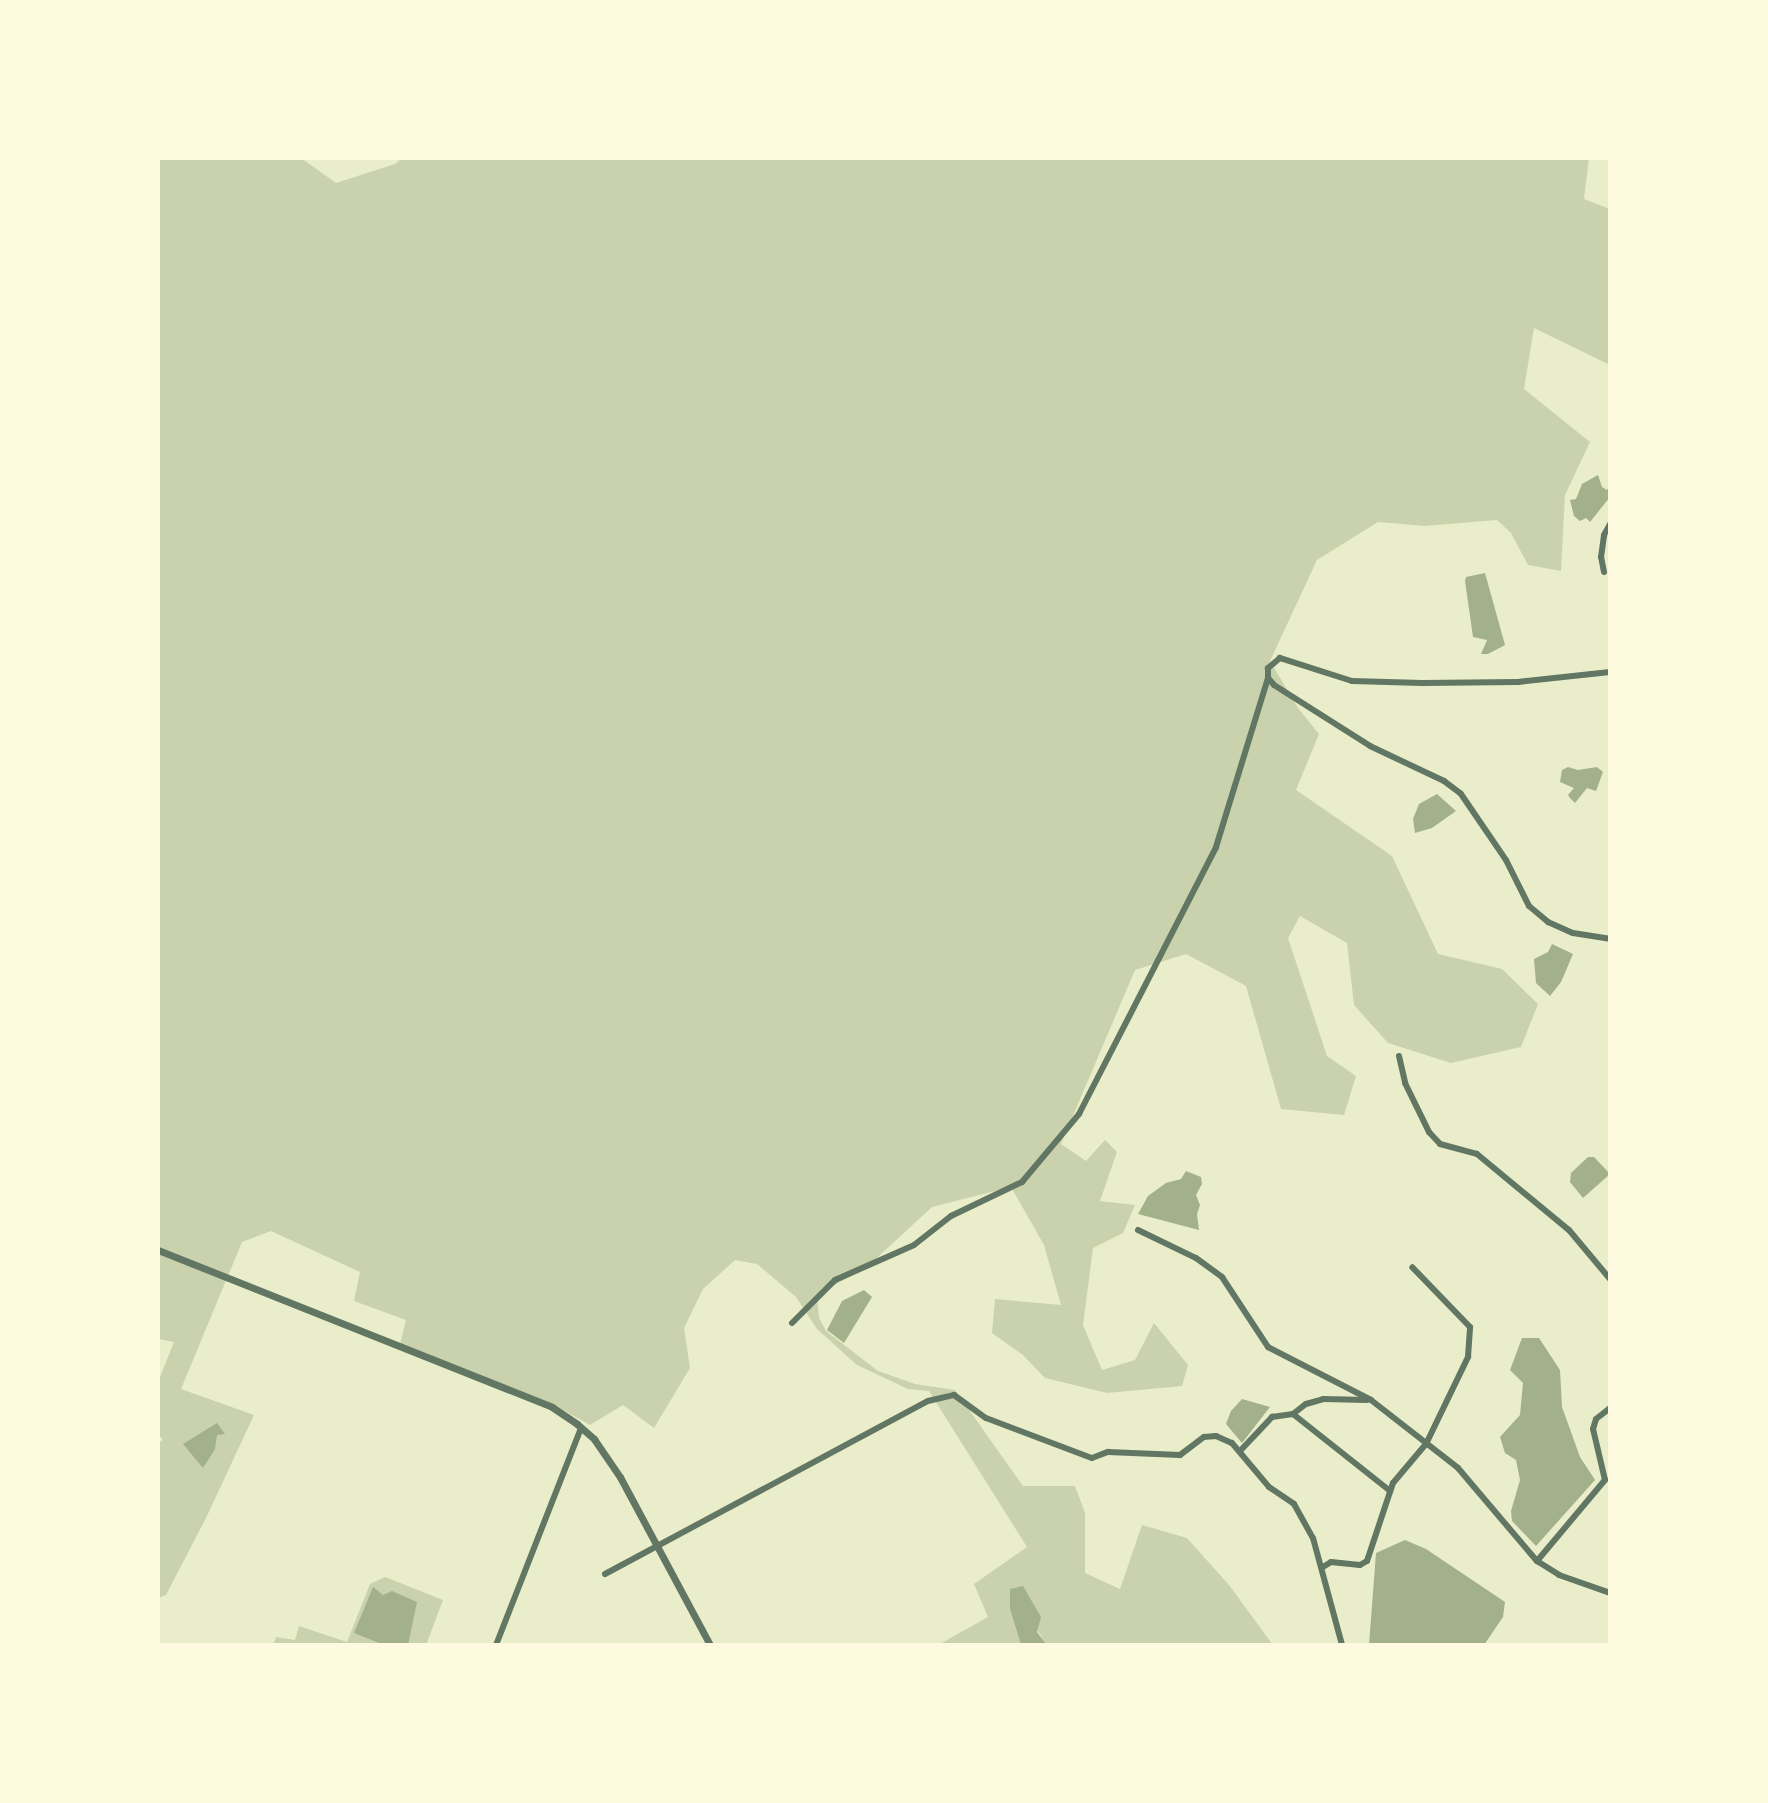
<!DOCTYPE html>
<style>
body{margin:0}
#map{position:relative;width:1768px;height:1803px;overflow:hidden;background:#e9edc9;font-family:"Golos Text",sans-serif}
div>[style]{position:absolute}
.green>*{inset:0;background:#cad2ad}
.water>*{inset:0;background:#a3b18a}
.minor>*{height:6px;margin:-3px;padding:0 3px;transform-origin:3px;border-radius:3px;background:#617663}
.tertiary>*{height:7px;margin:-3.5px;padding:0 3.5px;transform-origin:3.5px;border-radius:3.5px;background:#617663}
span{translate:-50% -50%;white-space:nowrap;text-align:center;line-height:1.15;-webkit-text-stroke:8px #fefae0;paint-order:stroke}
.frame{position:absolute;inset:0;border:160px solid #fefae0;pointer-events:none}
</style>
<div id="map">
<div class="green">
<i style="clip-path:polygon(158px 158px,301px 158px,336px 183px,395px 164px,402px 158px,1589px 158px,1584px 199px,1610px 209px,1610px 365px,1534px 328px,1524px 389px,1590px 442px,1565px 495px,1561px 571px,1528px 565px,1511px 533px,1497px 520px,1425px 526px,1378px 522px,1317px 560px,1270px 661px,1298px 708px,1319px 734px,1296px 790px,1392px 856px,1438px 954px,1502px 969px,1538px 1004px,1521px 1047px,1451px 1063px,1388px 1043px,1354px 1005px,1347px 943px,1300px 916px,1288px 938px,1327px 1056px,1356px 1076px,1344px 1115px,1281px 1109px,1246px 986px,1186px 954px,1135px 970px,1061px 1144px,1086px 1161px,1105px 1140px,1117px 1152px,1100px 1201px,1135px 1205px,1123px 1233px,1093px 1248px,1083px 1325px,1102px 1370px,1135px 1360px,1154px 1323px,1188px 1365px,1182px 1386px,1107px 1393px,1045px 1378px,1023px 1355px,992px 1333px,995px 1299px,1061px 1305px,1044px 1245px,1011px 1187px,932px 1207px,867px 1267px,817px 1295px,819px 1318px,826px 1331px,878px 1371px,915px 1384px,955px 1390px,1023px 1486px,1075px 1486px,1085px 1513px,1085px 1573px,1120px 1589px,1142px 1525px,1187px 1538px,1229px 1585px,1273px 1645px,1047px 1645px,1010px 1589px,1010px 1609px,1021px 1645px,938px 1645px,988px 1617px,974px 1584px,1027px 1547px,929px 1391px,908px 1389px,857px 1365px,817px 1329px,796px 1297px,757px 1264px,735px 1260px,703px 1289px,684px 1328px,690px 1368px,654px 1428px,623px 1405px,590px 1425px,554px 1405px,400px 1344px,406px 1320px,354px 1301px,360px 1272px,271px 1231px,242px 1242px,181px 1389px,254px 1415px,206px 1518px,166px 1595px,158px 1598px,158px 1443px,163px 1440px,158px 1434px,158px 1382px,174px 1342px,158px 1339px)"></i>
<i style="clip-path:polygon(385px 1577px,443px 1600px,426px 1645px,273px 1645px,276px 1637px,295px 1640px,299px 1626px,347px 1642px,370px 1584px)"></i>
</div>
<div class="water">
<i style="clip-path:polygon(1598px 475px,1602px 487px,1607px 490px,1610px 485px,1610px 497px,1590px 522px,1586px 518px,1580px 521px,1574px 516px,1570px 500px,1576px 499px,1582px 484px)"></i>
<i style="clip-path:polygon(1485px 573px,1505px 645px,1488px 654px,1481px 654px,1487px 640px,1473px 637px,1465px 581px,1466px 577px)"></i>
<i style="clip-path:polygon(1568px 767px,1578px 770px,1597px 767px,1603px 772px,1596px 791px,1587px 788px,1575px 803px,1570px 798px,1568px 795px,1574px 788px,1560px 782px,1562px 770px)"></i>
<i style="clip-path:polygon(1437px 794px,1456px 811px,1432px 828px,1415px 833px,1413px 819px,1419px 804px)"></i>
<i style="clip-path:polygon(1552px 944px,1573px 954px,1561px 982px,1550px 996px,1536px 983px,1534px 959px,1548px 952px)"></i>
<i style="clip-path:polygon(1588px 1157px,1594px 1157px,1610px 1174px,1583px 1198px,1570px 1182px,1571px 1173px)"></i>
<i style="clip-path:polygon(1186px 1171px,1201px 1177px,1202px 1184px,1196px 1195px,1200px 1205px,1197px 1214px,1199px 1230px,1138px 1214px,1148px 1196px,1166px 1183px,1181px 1179px)"></i>
<i style="clip-path:polygon(864px 1290px,872px 1297px,844px 1343px,827px 1330px,842px 1301px)"></i>
<i style="clip-path:polygon(1522px 1338px,1539px 1338px,1560px 1370px,1562px 1407px,1580px 1457px,1595px 1480px,1536px 1546px,1512px 1521px,1511px 1511px,1520px 1480px,1516px 1460px,1505px 1453px,1500px 1437px,1520px 1415px,1523px 1383px,1510px 1370px)"></i>
<i style="clip-path:polygon(1242px 1399px,1270px 1407px,1242px 1443px,1226px 1424px,1231px 1411px)"></i>
<i style="clip-path:polygon(217px 1423px,225px 1434px,217px 1435px,215px 1449px,203px 1468px,183px 1444px)"></i>
<i style="clip-path:polygon(1405px 1540px,1426px 1549px,1505px 1602px,1503px 1617px,1484px 1645px,1369px 1645px,1376px 1553px)"></i>
<i style="clip-path:polygon(1023px 1586px,1041px 1617px,1037px 1632px,1047px 1645px,1021px 1645px,1010px 1609px,1010px 1589px)"></i>
<i style="clip-path:polygon(373px 1587px,383px 1595px,392px 1591px,417px 1602px,408px 1645px,384px 1645px,354px 1633px)"></i>
</div>
<div class="minor">
<i style="left:1604px;top:572px;width:15px;rotate:-101deg"></i>
<i style="left:1601px;top:557px;width:22px;rotate:-82deg"></i>
<i style="left:1604px;top:535px;width:13px;rotate:-61deg"></i>
<i style="left:1610px;top:672px;width:93px;rotate:173.8deg"></i>
<i style="left:1518px;top:682px;width:96px;rotate:179.4deg"></i>
<i style="left:1422px;top:683px;width:70px;rotate:-178.4deg"></i>
<i style="left:1352px;top:681px;width:76px;rotate:-162.3deg"></i>
<i style="left:1280px;top:658px;width:16px;rotate:140deg"></i>
<i style="left:1268px;top:668px;width:10px;rotate:90deg"></i>
<i style="left:1268px;top:678px;width:9px;rotate:49deg"></i>
<i style="left:1274px;top:685px;width:114px;rotate:32.4deg"></i>
<i style="left:1370px;top:746px;width:82px;rotate:25.3deg"></i>
<i style="left:1444px;top:781px;width:21px;rotate:37deg"></i>
<i style="left:1461px;top:794px;width:80px;rotate:55.7deg"></i>
<i style="left:1506px;top:860px;width:51px;rotate:63.4deg"></i>
<i style="left:1529px;top:906px;width:25px;rotate:40deg"></i>
<i style="left:1548px;top:922px;width:27px;rotate:24deg"></i>
<i style="left:1573px;top:933px;width:37px;rotate:9deg"></i>
<i style="left:1399px;top:1056px;width:28px;rotate:77deg"></i>
<i style="left:1405px;top:1083px;width:55px;rotate:63.9deg"></i>
<i style="left:1429px;top:1132px;width:16px;rotate:47deg"></i>
<i style="left:1440px;top:1144px;width:38px;rotate:15deg"></i>
<i style="left:1477px;top:1154px;width:119px;rotate:39.6deg"></i>
<i style="left:1569px;top:1230px;width:64px;rotate:50.1deg"></i>
<i style="left:1138px;top:1230px;width:64px;rotate:25.8deg"></i>
<i style="left:1196px;top:1258px;width:32px;rotate:36deg"></i>
<i style="left:1222px;top:1277px;width:84px;rotate:56.7deg"></i>
<i style="left:1268px;top:1347px;width:116px;rotate:27.2deg"></i>
<i style="left:1371px;top:1400px;width:110px;rotate:38deg"></i>
<i style="left:1458px;top:1468px;width:122px;rotate:49.7deg"></i>
<i style="left:1537px;top:1561px;width:26px;rotate:32deg"></i>
<i style="left:1559px;top:1575px;width:54px;rotate:19.4deg"></i>
<i style="left:792px;top:1323px;width:61px;rotate:-45deg"></i>
<i style="left:835px;top:1280px;width:86px;rotate:-23.9deg"></i>
<i style="left:914px;top:1245px;width:47px;rotate:-38.1deg"></i>
<i style="left:951px;top:1216px;width:79px;rotate:-25.6deg"></i>
<i style="left:1022px;top:1182px;width:89px;rotate:-50deg"></i>
<i style="left:1079px;top:1114px;width:300px;rotate:-62.8deg"></i>
<i style="left:1216px;top:847px;width:177px;rotate:-72.9deg"></i>
<i style="left:1293px;top:1414px;width:16px;rotate:-38deg"></i>
<i style="left:1306px;top:1404px;width:18px;rotate:-16deg"></i>
<i style="left:1323px;top:1399px;width:44px;rotate:1.3deg"></i>
<i style="left:1240px;top:1451px;width:47px;rotate:-46.7deg"></i>
<i style="left:1272px;top:1417px;width:21px;rotate:-8deg"></i>
<i style="left:1293px;top:1414px;width:124px;rotate:38.4deg"></i>
<i style="left:1537px;top:1561px;width:106px;rotate:-50deg"></i>
<i style="left:1605px;top:1480px;width:52px;rotate:-103.2deg"></i>
<i style="left:1593px;top:1429px;width:10px;rotate:-73deg"></i>
<i style="left:1596px;top:1419px;width:18px;rotate:-38deg"></i>
<i style="left:1323px;top:1567px;width:9px;rotate:-32deg"></i>
<i style="left:1331px;top:1562px;width:29px;rotate:6deg"></i>
<i style="left:1360px;top:1565px;width:8px;rotate:-30deg"></i>
<i style="left:1367px;top:1561px;width:82px;rotate:-71.6deg"></i>
<i style="left:1393px;top:1483px;width:51px;rotate:-49.8deg"></i>
<i style="left:1426px;top:1444px;width:97px;rotate:-64.2deg"></i>
<i style="left:1468px;top:1357px;width:30px;rotate:-86deg"></i>
<i style="left:1470px;top:1327px;width:83px;rotate:-134deg"></i>
<i style="left:605px;top:1574px;width:366px;rotate:-28.2deg"></i>
<i style="left:928px;top:1401px;width:27px;rotate:-13deg"></i>
<i style="left:954px;top:1395px;width:39px;rotate:36deg"></i>
<i style="left:986px;top:1418px;width:113px;rotate:20.7deg"></i>
<i style="left:1092px;top:1458px;width:17px;rotate:-21deg"></i>
<i style="left:1108px;top:1452px;width:72px;rotate:2.4deg"></i>
<i style="left:1180px;top:1455px;width:30px;rotate:-37deg"></i>
<i style="left:1204px;top:1437px;width:12px;rotate:-5deg"></i>
<i style="left:1216px;top:1436px;width:17px;rotate:24deg"></i>
<i style="left:1232px;top:1443px;width:57px;rotate:49.9deg"></i>
<i style="left:1269px;top:1487px;width:30px;rotate:34deg"></i>
<i style="left:1294px;top:1504px;width:39px;rotate:61deg"></i>
<i style="left:1313px;top:1538px;width:111px;rotate:74.8deg"></i>
<i style="left:496px;top:1645px;width:233px;rotate:-68.6deg"></i>
</div>
<div class="tertiary">
<i style="left:158px;top:1250px;width:424px;rotate:21.7deg"></i>
<i style="left:552px;top:1407px;width:30px;rotate:34deg"></i>
<i style="left:577px;top:1424px;width:23px;rotate:41deg"></i>
<i style="left:594px;top:1439px;width:46px;rotate:55.6deg"></i>
<i style="left:620px;top:1477px;width:191px;rotate:61.8deg"></i>
</div>
<div class="frame"></div>
</div>
